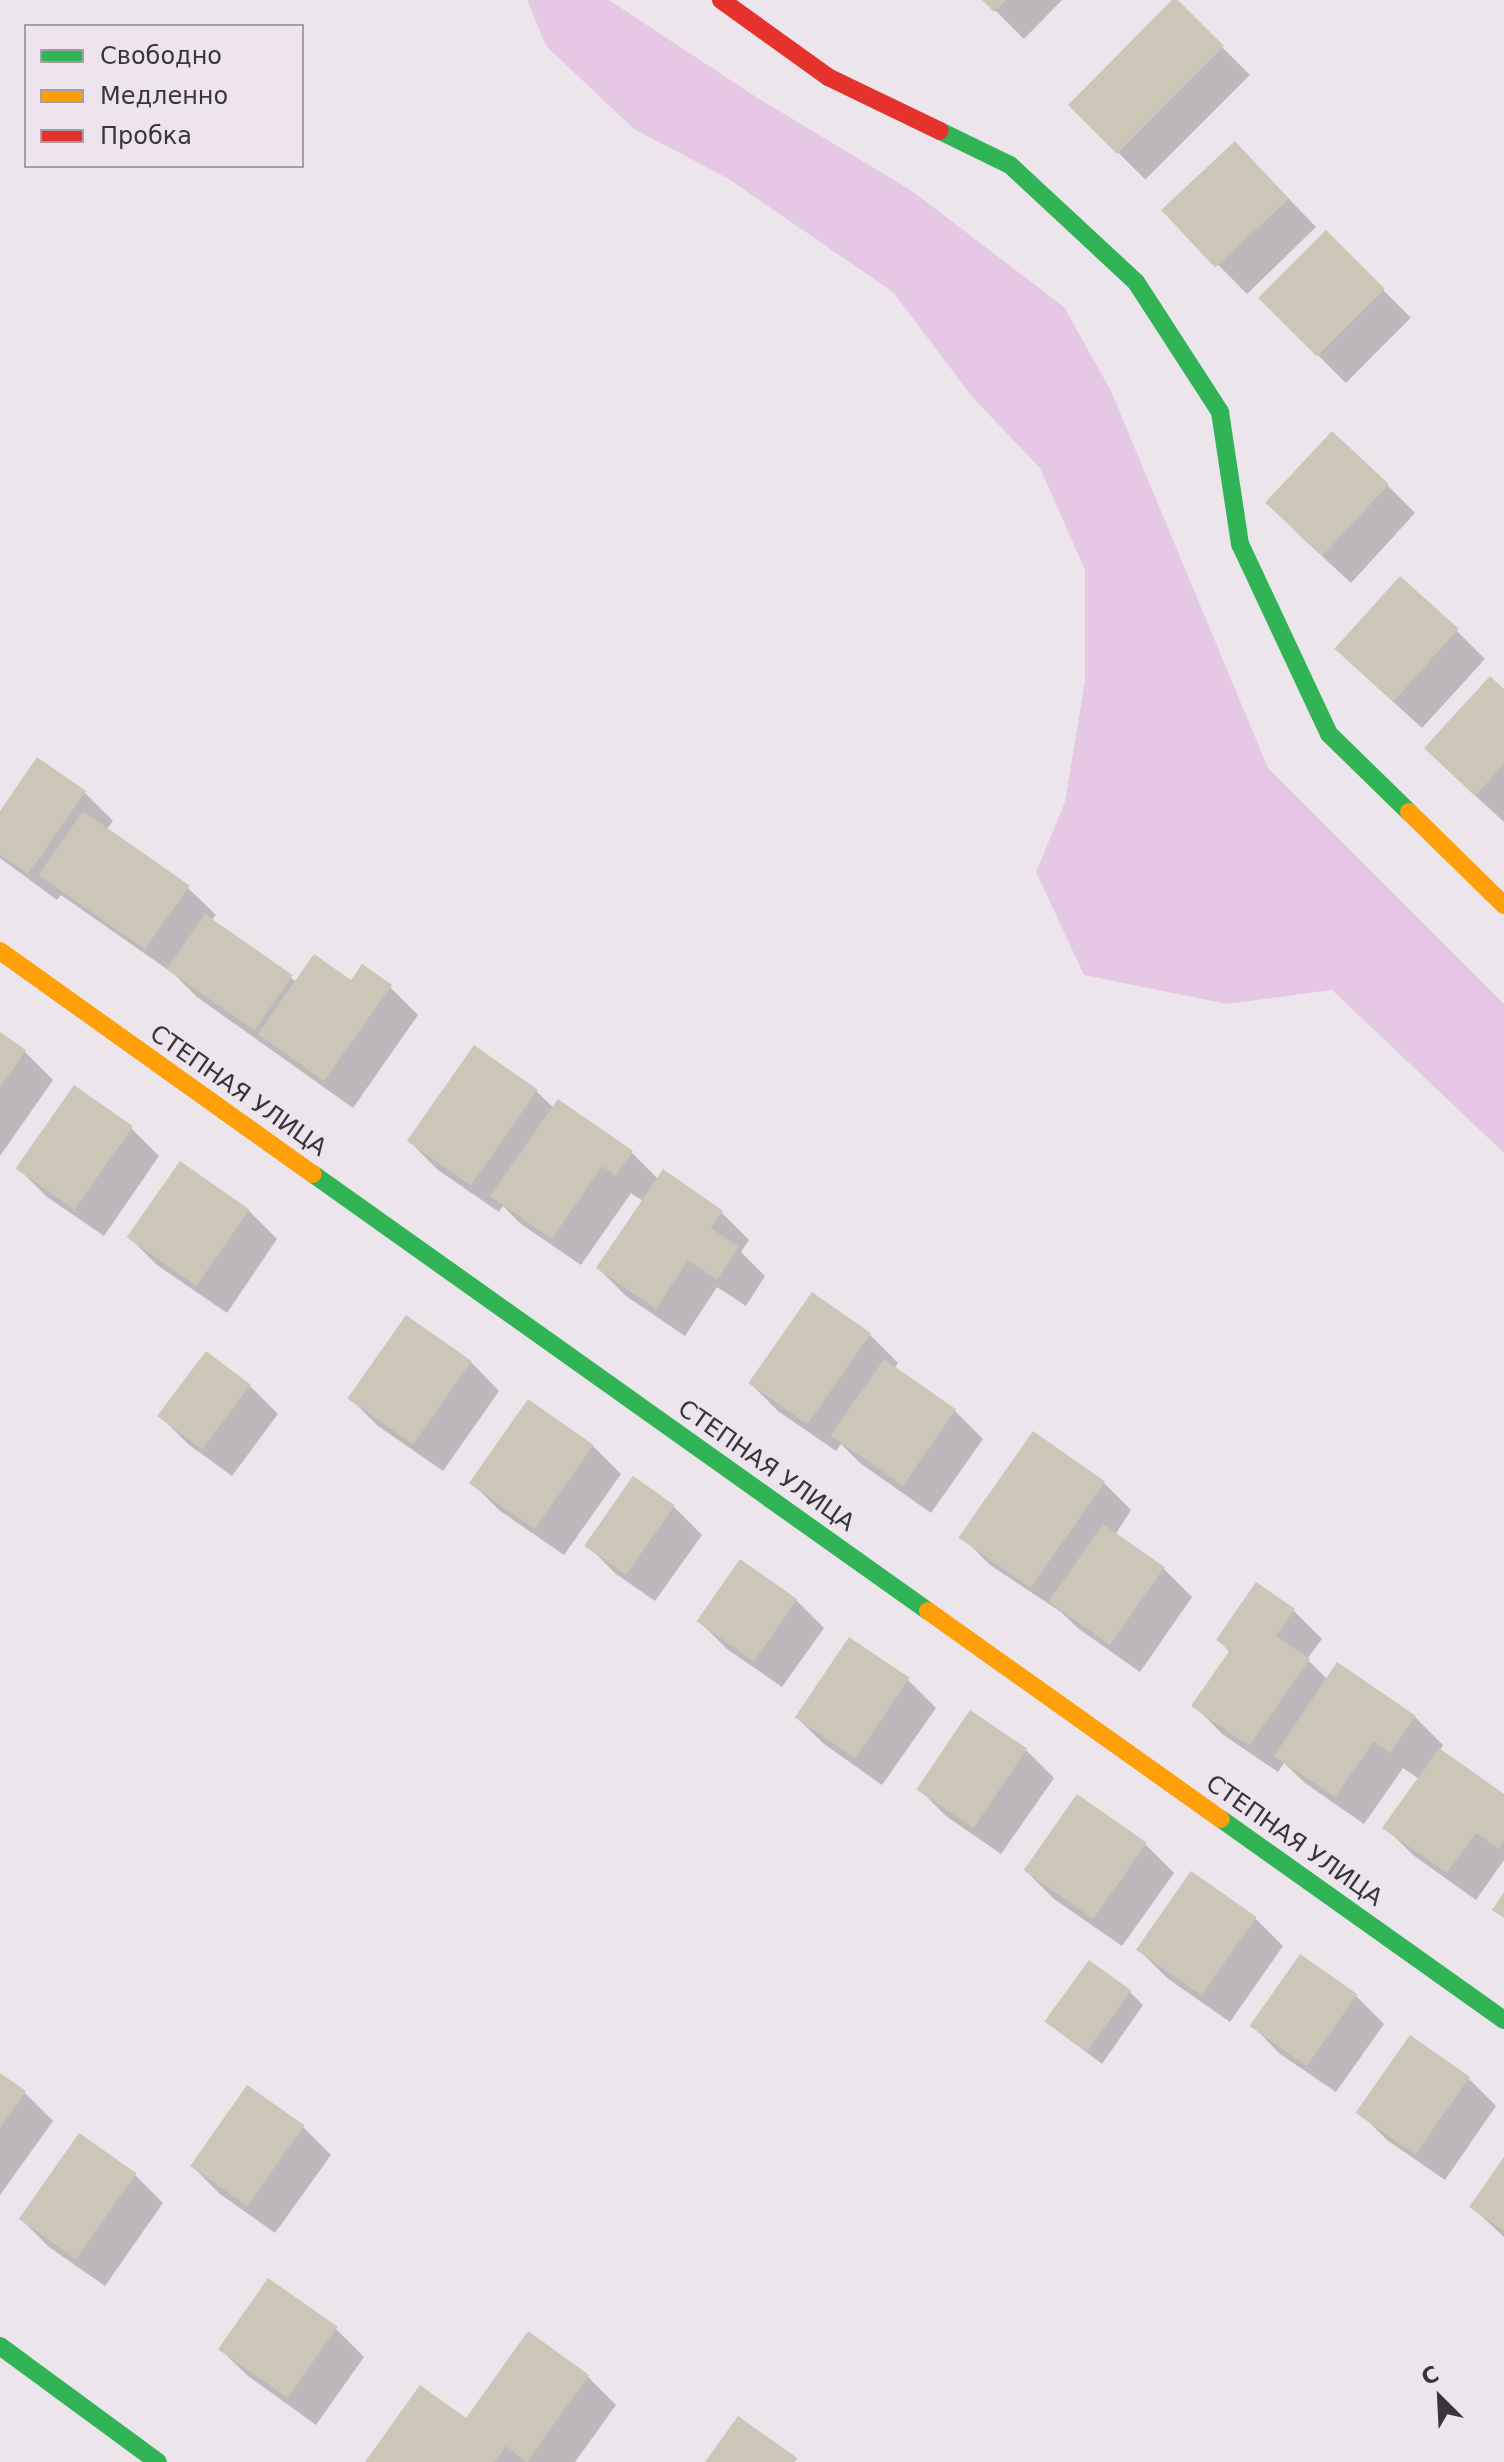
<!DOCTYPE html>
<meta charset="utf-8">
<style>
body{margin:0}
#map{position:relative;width:1504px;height:2462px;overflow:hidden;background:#ece6ec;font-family:"DejaVu Sans",sans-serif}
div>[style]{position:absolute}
.green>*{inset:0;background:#e5c9e4}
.shadow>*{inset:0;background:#0003;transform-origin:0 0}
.building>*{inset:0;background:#cbc6b7;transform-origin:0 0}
.fast>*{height:18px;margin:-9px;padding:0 9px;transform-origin:9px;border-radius:9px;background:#30b455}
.slow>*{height:18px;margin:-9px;padding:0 9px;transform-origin:9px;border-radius:9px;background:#ff9f0a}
.jam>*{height:18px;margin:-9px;padding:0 9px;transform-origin:9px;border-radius:9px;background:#e5322d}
span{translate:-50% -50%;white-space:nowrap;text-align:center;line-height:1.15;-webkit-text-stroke:6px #eee4ee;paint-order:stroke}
.street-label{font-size:24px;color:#393539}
.legend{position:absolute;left:24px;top:24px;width:280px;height:144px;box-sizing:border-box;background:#eee4ee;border:2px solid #a69ea6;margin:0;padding:10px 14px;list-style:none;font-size:24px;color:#393539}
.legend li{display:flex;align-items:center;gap:16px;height:40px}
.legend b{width:40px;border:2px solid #a69ea6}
.north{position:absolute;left:1400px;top:2358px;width:80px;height:80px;-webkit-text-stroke:6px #eee4ee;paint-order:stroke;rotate:336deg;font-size:22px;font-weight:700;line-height:32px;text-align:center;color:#393539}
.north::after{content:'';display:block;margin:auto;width:28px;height:36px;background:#393539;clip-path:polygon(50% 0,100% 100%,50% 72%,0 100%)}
</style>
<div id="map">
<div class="green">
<i style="clip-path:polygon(527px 0,609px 0,753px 95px,912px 191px,1064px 307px,1111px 391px,1268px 768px,1504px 1004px,1504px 1153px,1332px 990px,1227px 1004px,1084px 975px,1036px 872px,1065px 802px,1085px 681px,1085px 570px,1040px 468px,973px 398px,893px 292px,727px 178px,634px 129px,546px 46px)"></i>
</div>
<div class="shadow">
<i style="clip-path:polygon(985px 0,1062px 0,1024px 39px)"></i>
<i style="left:1175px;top:0;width:106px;height:148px;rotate:45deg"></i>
<i style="clip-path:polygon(1263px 172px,1316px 227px,1247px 294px,1165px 211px)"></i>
<i style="left:1326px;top:233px;width:120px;height:92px;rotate:45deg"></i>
<i style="clip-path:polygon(1387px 485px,1415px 513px,1351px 583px,1295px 531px)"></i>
<i style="clip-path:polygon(1457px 631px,1485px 659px,1422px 728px,1365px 676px)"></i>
<i style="clip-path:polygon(1504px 692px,1504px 822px,1454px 776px)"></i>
<i style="clip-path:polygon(38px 760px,85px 793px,113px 821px,106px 830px,187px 887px,216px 915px,211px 921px,297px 982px,390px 987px,418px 1015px,353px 1108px,197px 997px,174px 974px,61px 895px,57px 900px,0 858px,0 815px)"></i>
<i style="clip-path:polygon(0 1034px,25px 1052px,53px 1080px,0 1156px)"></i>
<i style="clip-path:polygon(536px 1091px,554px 1108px,558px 1102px,632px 1153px,658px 1179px,721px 1212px,749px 1240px,741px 1252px,765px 1276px,746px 1306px,717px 1287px,685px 1336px,626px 1296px,598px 1268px,643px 1201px,631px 1193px,581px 1265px,521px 1224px,503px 1206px,499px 1212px,438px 1170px,410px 1142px)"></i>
<i style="clip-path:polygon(131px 1128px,159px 1156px,104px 1236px,47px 1197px,19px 1169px)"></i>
<i style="clip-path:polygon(249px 1211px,277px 1239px,227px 1313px,157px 1265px,129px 1237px)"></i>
<i style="clip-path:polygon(870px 1335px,898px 1363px,894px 1369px,955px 1411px,983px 1439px,931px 1513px,860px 1463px,841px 1444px,836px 1451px,778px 1411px,750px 1383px)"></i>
<i style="clip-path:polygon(471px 1362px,499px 1391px,443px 1471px,378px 1426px,350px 1398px)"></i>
<i style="clip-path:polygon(250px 1386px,278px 1414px,232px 1476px,188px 1444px,160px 1416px)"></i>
<i style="clip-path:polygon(593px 1446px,621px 1474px,564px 1555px,499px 1510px,471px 1482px)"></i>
<i style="clip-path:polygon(1103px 1482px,1131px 1510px,1115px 1535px,1164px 1569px,1192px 1597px,1140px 1672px,1079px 1629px,1061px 1612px,990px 1565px,962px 1537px)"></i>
<i style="clip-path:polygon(674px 1507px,702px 1535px,655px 1601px,616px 1574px,588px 1546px)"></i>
<i style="clip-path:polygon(741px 1561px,796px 1600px,824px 1628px,782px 1687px,727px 1649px,699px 1621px)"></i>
<i style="clip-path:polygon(1256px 1585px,1294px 1611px,1322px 1639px,1307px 1659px,1328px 1680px,1415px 1717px,1443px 1745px,1439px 1751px,1504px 1797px,1504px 1860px,1476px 1900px,1413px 1855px,1385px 1827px,1419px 1779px,1403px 1768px,1364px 1824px,1305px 1783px,1284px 1763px,1278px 1772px,1222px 1734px,1194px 1705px,1230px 1652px,1218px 1640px)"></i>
<i style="clip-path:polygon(908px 1680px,936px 1708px,882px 1785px,824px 1744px,795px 1716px)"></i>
<i style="clip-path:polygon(1026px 1750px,1054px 1778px,1001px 1854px,946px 1816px,918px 1788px)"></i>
<i style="clip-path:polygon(1146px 1845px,1174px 1873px,1122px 1946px,1054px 1899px,1026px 1871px)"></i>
<i style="clip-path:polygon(1192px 1874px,1255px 1918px,1283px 1946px,1230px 2022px,1167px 1978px,1139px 1950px)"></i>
<i style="clip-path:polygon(1300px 1957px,1356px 1996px,1384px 2024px,1336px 2092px,1280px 2054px,1252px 2025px)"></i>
<i style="clip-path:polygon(1129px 1991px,1143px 2005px,1102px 2064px,1048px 2023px)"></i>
<i style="clip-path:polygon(0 2075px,25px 2093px,53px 2121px,0 2195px)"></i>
<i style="clip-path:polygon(1468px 2078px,1496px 2106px,1445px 2180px,1387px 2140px,1359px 2112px)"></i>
<i style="clip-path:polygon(303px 2127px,331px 2155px,275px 2233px,220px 2194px,192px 2166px)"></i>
<i style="clip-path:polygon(1504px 2161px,1504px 2237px,1472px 2207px)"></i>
<i style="clip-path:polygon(135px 2175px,163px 2203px,105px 2286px,49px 2247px,21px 2219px)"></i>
<i style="clip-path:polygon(268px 2281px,336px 2329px,364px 2357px,316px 2425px,248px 2376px,219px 2348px)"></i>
<i style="clip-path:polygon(528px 2334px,588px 2377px,616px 2405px,575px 2462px,367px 2462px,467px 2420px)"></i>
</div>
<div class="building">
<i style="clip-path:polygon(982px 0,1006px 0,994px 12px)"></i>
<i style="clip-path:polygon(1172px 0,1178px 0,1224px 46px,1117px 154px,1068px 105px)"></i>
<i style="left:1235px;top:141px;width:79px;height:101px;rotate:47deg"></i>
<i style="left:1326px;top:230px;width:83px;height:96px;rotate:45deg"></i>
<i style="left:1332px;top:431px;width:78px;height:98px;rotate:43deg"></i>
<i style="left:1400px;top:576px;width:79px;height:98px;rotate:42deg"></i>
<i style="clip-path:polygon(1490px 676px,1504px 689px,1504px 764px,1475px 796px,1424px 748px)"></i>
<i style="clip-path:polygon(37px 757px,86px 791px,28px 874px,0 855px,0 811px)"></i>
<i style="left:83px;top:811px;width:130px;height:78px;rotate:35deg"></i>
<i style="left:205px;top:914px;width:107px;height:67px;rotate:35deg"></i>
<i style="clip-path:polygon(314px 954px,351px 980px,362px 964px,392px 985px,324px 1081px,258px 1034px)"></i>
<i style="clip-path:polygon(0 1032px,26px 1050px,0 1088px)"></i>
<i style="left:474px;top:1045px;width:78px;height:117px;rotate:35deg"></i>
<i style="left:74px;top:1085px;width:72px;height:102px;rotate:35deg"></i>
<i style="clip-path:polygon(558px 1099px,633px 1151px,616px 1176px,602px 1166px,552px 1239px,490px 1196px)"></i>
<i style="left:180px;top:1161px;width:85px;height:93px;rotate:35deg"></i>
<i style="clip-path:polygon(663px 1169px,723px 1211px,711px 1228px,739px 1247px,717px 1280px,688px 1260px,656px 1309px,596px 1268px)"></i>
<i style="left:812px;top:1292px;width:72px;height:111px;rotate:35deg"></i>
<i style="left:406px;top:1315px;width:80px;height:102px;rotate:35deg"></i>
<i style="left:206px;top:1351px;width:56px;height:81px;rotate:37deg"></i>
<i style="left:884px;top:1359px;width:88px;height:93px;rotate:35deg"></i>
<i style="left:528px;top:1399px;width:80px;height:103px;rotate:35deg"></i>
<i style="left:1033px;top:1431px;width:88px;height:130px;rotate:35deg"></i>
<i style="left:633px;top:1476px;width:51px;height:85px;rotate:35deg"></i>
<i style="left:1103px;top:1524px;width:75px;height:95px;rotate:35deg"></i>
<i style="left:740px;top:1559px;width:70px;height:76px;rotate:35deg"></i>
<i style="clip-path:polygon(1256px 1582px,1295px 1609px,1276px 1636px,1310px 1659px,1249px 1746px,1191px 1706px,1230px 1650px,1216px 1640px)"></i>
<i style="left:849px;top:1637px;width:73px;height:97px;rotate:34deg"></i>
<i style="clip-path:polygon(1337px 1662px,1416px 1716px,1390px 1753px,1374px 1741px,1335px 1797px,1274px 1756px)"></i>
<i style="left:970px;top:1710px;width:69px;height:96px;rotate:34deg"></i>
<i style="clip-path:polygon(1439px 1748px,1504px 1794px,1504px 1842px,1499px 1849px,1476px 1833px,1447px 1873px,1382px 1828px)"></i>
<i style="left:1077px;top:1794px;width:85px;height:93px;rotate:35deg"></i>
<i style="left:1191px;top:1871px;width:80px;height:96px;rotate:35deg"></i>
<i style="clip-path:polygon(1504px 1892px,1504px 1918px,1492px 1910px)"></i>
<i style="left:1300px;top:1954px;width:70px;height:88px;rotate:35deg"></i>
<i style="left:1089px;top:1960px;width:52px;height:76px;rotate:36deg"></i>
<i style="left:1410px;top:2035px;width:73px;height:95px;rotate:35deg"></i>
<i style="clip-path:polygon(0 2073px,26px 2091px,0 2128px)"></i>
<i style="left:247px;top:2085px;width:70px;height:99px;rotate:35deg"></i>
<i style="left:79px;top:2133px;width:70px;height:105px;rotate:35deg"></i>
<i style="clip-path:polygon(1504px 2157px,1504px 2231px,1469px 2207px)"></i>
<i style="left:268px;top:2278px;width:85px;height:87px;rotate:35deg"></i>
<i style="clip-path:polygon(528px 2331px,589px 2375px,527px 2462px,506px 2446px,494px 2462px,365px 2462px,420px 2385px,466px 2418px)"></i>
<i style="clip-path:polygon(738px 2416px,797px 2458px,795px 2462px,705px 2462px)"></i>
</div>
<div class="fast">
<i style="left:940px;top:131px;width:78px;rotate:25.9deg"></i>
<i style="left:1010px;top:165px;width:172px;rotate:42.9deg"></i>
<i style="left:1136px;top:282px;width:155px;rotate:57.1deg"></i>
<i style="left:1220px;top:412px;width:134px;rotate:81.4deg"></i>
<i style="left:1240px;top:544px;width:210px;rotate:64.9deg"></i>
<i style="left:1329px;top:734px;width:112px;rotate:44.3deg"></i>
<i style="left:313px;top:1174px;width:754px;rotate:35.4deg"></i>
<i style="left:1221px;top:1819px;width:347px;rotate:35.4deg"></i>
<i style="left:0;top:2346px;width:196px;rotate:36.3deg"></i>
</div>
<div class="slow">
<i style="left:1409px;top:812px;width:133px;rotate:44.4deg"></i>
<i style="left:0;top:951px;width:384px;rotate:35.5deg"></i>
<i style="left:928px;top:1611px;width:359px;rotate:35.4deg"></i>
</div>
<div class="jam">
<i style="left:721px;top:0;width:132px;rotate:35.7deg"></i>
<i style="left:828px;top:77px;width:124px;rotate:25.7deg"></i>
</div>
<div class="street-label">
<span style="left:238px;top:1091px;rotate:35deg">СТЕПНАЯ УЛИЦА</span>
<span style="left:766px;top:1466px;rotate:35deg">СТЕПНАЯ УЛИЦА</span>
<span style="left:1294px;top:1841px;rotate:35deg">СТЕПНАЯ УЛИЦА</span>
</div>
<ul class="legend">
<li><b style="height:10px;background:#30b455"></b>Свободно</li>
<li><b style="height:10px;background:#ff9f0a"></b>Медленно</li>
<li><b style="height:10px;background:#e5322d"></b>Пробка</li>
</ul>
<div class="north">С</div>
</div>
